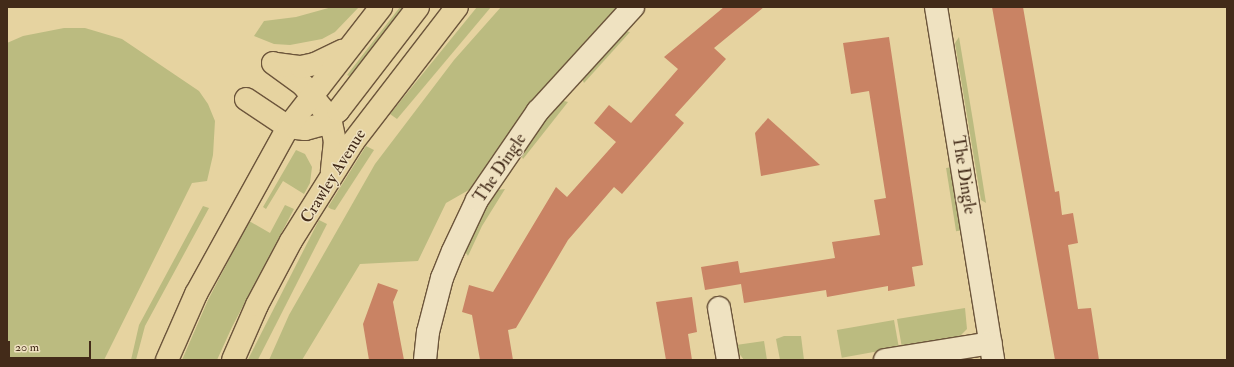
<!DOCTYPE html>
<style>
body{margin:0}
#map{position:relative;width:1234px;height:367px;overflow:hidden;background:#e6d3a0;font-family:"IM FELL Double Pica",serif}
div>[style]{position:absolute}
.green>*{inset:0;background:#bbbb80;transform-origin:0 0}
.building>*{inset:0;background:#c98364}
.roads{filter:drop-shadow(1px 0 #6c553b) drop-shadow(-1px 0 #6c553b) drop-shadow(0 1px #6c553b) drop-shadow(0 -1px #6c553b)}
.street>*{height:22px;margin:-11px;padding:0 11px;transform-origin:11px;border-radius:11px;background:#efe2c1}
.primary>*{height:22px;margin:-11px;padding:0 11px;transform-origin:11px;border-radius:11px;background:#e6d3a0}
span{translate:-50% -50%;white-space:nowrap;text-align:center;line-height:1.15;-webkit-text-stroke:3px #efe2c1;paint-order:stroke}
.street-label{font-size:17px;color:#432b19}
.frame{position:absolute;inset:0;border:8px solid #432b19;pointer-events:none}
.scale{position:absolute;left:8px;top:341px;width:83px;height:18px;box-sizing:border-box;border:2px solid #432b19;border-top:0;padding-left:5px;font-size:12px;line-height:14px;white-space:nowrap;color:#432b19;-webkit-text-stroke:3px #efe2c1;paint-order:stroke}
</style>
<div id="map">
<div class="green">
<i style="clip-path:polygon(332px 7px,359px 7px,335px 32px,322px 39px,290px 45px,274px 44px,254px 36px,264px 21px,296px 17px)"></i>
<i style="clip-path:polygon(400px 7px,407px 7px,351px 77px,347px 75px)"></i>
<i style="clip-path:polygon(477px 7px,491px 7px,397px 119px,390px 114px)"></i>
<i style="clip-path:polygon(501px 7px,618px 7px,550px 80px,474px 187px,446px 203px,418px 261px,360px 264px,302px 360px,269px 360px,289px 315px,375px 164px,454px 60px)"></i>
<i style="clip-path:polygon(64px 28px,85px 28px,122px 39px,199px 91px,208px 104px,215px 121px,213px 155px,207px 181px,192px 183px,104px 360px,7px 360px,7px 43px,23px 36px)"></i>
<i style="clip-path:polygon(625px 31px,630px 32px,584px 83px,581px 76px)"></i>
<i style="clip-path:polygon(959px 37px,973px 121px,986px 203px,981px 200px,955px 43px)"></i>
<i style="clip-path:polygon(560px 100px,568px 102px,523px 159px,520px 153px,529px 140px)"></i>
<i style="clip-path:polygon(366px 146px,374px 150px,335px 210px,331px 209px,328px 207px)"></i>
<i style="clip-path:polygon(296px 150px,305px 154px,312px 167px,310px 183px,304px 194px,283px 181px,266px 209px,263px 207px)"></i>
<i style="left:952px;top:167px;width:64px;height:6px;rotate:81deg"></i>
<i style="clip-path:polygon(505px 189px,482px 226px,468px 256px,464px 250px,475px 225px,497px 190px)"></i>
<i style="clip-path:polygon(285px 205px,294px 209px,232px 327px,217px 360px,182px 360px,208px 300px,249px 221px,270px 233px)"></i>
<i style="clip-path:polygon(203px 206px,209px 208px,145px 326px,136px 360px,131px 360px,139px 325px)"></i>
<i style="left:319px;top:220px;width:9px;height:157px;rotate:27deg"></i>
<i style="clip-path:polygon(965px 308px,967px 329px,959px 337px,902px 348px,897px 319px)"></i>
<i style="left:894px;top:320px;width:28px;height:58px;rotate:80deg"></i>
<i style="clip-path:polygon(784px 336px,801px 336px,804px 360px,780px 360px,776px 339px)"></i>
<i style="clip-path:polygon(764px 341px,767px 360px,744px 360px,738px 352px,736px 345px)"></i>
</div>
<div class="building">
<i style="clip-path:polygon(724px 7px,764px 7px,714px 48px,726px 59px,675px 115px,684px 123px,622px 194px,614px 187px,568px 240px,516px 328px,508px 330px,513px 360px,480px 360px,472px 315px,462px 312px,469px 285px,493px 292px,556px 187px,567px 197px,616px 142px,594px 123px,609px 105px,631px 123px,678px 69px,664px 57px)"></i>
<i style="clip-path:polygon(992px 7px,1023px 7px,1055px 192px,1059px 191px,1062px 215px,1073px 213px,1078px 243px,1068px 245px,1078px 309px,1091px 308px,1099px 360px,1055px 360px)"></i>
<i style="clip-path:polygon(889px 37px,923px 265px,912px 267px,915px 286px,888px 291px,888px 286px,827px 297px,826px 290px,744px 303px,741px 284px,705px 290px,701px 267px,738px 261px,740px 273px,835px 258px,832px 242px,880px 235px,874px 200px,886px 198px,869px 91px,851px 94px,843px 43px)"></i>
<i style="clip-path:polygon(768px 118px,788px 136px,820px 165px,761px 176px,755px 133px)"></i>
<i style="clip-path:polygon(378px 283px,398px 290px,393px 302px,404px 360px,369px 360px,363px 324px)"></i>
<i style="clip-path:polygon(692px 297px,697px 332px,688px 334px,692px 360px,666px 360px,656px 302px)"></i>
</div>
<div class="roads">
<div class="street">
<i style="left:936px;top:7px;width:358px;rotate:80.8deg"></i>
<i style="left:719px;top:308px;width:53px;rotate:80.2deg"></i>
<i style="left:425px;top:360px;width:28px;rotate:-84deg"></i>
<i style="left:428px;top:332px;width:56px;rotate:-75.5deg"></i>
<i style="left:442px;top:278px;width:29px;rotate:-68deg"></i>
<i style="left:453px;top:251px;width:56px;rotate:-64.8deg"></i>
<i style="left:477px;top:200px;width:108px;rotate:-55.6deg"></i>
<i style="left:538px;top:111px;width:141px;rotate:-47.6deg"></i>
<i style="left:885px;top:360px;width:107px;rotate:-9.1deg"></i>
</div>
<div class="primary">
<i style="left:273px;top:63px;width:37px;rotate:36deg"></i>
<i style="left:303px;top:85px;width:43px;rotate:50.7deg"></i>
<i style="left:330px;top:118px;width:24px;rotate:78deg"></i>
<i style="left:335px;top:141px;width:30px;rotate:96deg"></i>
<i style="left:276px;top:64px;width:25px;rotate:7deg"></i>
<i style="left:301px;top:67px;width:14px;rotate:-12deg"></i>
<i style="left:315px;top:64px;width:30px;rotate:-26deg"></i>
<i style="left:246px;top:99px;width:50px;rotate:33.7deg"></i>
<i style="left:288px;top:127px;width:17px;rotate:7deg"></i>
<i style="left:305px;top:129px;width:16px;rotate:-15deg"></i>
<i style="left:320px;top:125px;width:23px;rotate:-38deg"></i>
<i style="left:338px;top:111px;width:131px;rotate:-52.4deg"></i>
<i style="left:167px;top:360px;width:72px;rotate:-66.3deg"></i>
<i style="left:196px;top:294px;width:191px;rotate:-61.1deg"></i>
<i style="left:288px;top:127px;width:152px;rotate:-52.2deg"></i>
<i style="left:233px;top:360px;width:60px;rotate:-66.4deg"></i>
<i style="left:257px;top:305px;width:72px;rotate:-62deg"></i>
<i style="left:291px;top:241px;width:117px;rotate:-57.9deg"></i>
<i style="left:353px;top:142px;width:170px;rotate:-52.4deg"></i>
</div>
</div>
<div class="street-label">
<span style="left:500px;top:168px;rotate:-56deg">The Dingle</span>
<span style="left:964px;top:175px;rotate:81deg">The Dingle</span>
<span style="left:333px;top:176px;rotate:-58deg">Crawley Avenue</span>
</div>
<div class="frame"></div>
<div class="scale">20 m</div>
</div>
